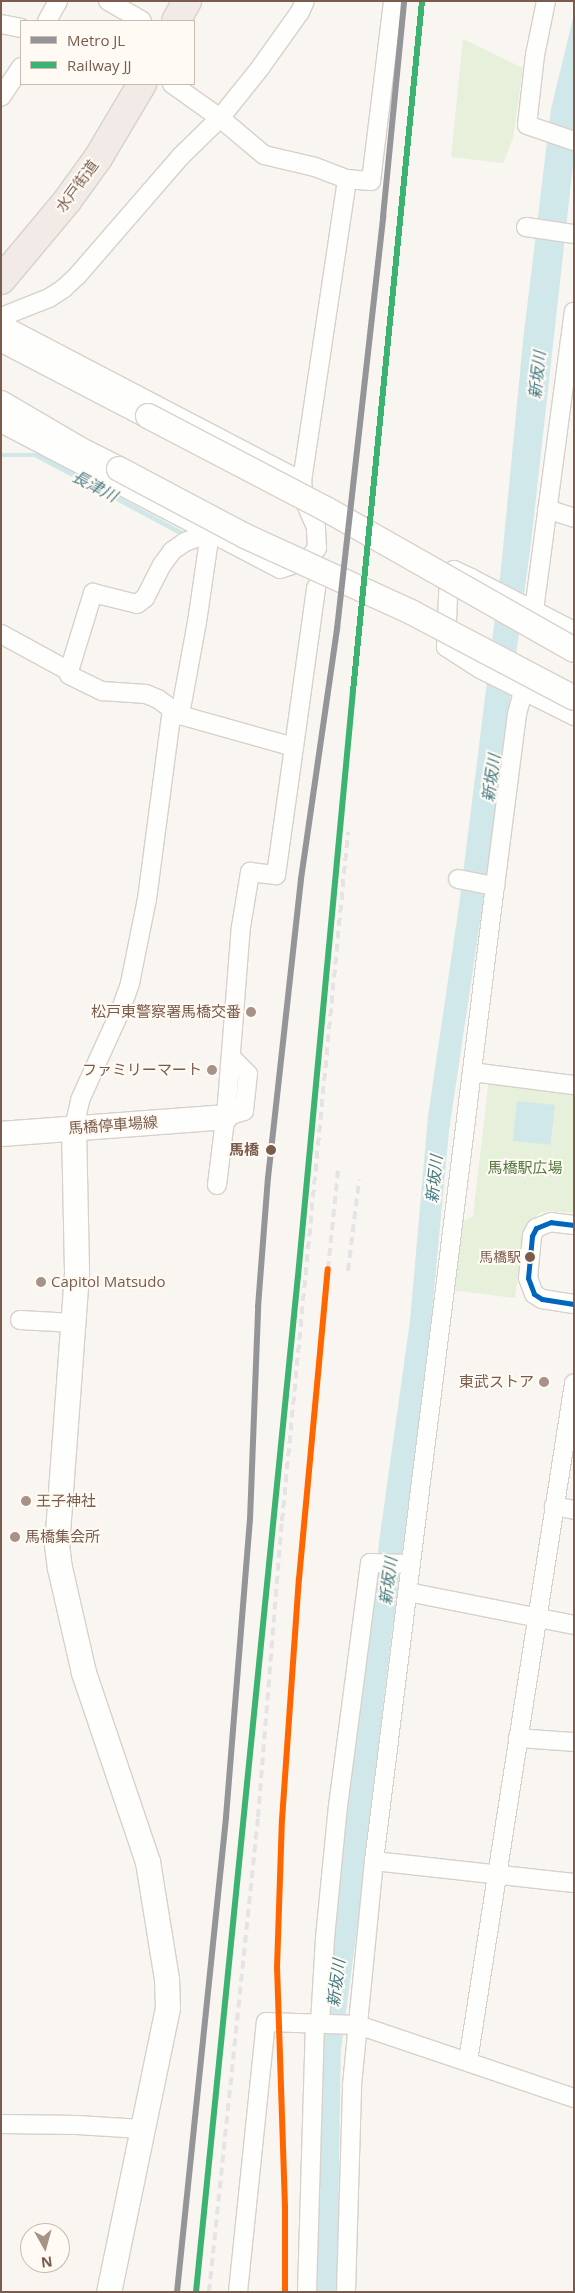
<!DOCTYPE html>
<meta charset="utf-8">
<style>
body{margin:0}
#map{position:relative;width:575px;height:2293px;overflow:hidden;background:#f9f5f0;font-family:"Open Sans","Noto Sans JP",sans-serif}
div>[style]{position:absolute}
.green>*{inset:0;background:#e7f0db}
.water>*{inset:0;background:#d0e8ea;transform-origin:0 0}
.stream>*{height:4.5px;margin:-2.25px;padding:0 2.25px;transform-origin:2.25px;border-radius:2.25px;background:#d0e8ea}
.river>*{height:28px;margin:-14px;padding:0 14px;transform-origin:14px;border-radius:14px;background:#d0e8ea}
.roads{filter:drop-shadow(1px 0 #d7d1cb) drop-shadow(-1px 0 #d7d1cb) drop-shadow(0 1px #d7d1cb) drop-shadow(0 -1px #d7d1cb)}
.street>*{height:18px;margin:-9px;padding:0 9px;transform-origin:9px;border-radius:9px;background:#fefefd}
.secondary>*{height:24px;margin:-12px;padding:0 12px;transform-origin:12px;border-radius:12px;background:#fefefd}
.highway>*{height:28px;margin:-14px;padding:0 14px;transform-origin:14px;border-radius:14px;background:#f2eae7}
.rail>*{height:4px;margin-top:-2px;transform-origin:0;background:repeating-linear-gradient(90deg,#e6e3e7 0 8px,transparent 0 13px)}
.bridges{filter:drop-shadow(1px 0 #d9d2cb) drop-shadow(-1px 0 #d9d2cb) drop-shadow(0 1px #d9d2cb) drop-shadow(0 -1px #d9d2cb)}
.secondary-bridge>*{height:24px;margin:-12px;padding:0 12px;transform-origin:12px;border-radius:12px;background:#fefefd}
.bus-1>*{height:5px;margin:-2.5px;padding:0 2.5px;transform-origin:2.5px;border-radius:2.5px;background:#0065bd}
.rail-1>*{height:6px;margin:-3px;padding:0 3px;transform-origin:3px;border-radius:3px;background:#3cb371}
.rail-2>*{height:6px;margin:-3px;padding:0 3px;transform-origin:3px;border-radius:3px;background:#f60}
.metro-1>*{height:6px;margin:-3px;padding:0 3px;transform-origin:3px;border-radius:3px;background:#939598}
.dots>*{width:14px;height:14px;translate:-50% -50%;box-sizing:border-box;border:2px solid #fffaf3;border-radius:50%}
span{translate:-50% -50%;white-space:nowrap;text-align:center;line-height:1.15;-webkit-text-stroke:4px #fffaf3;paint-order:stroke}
.bus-label{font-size:14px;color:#7a5c4d}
.right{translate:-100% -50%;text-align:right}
.street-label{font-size:15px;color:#7a5c4d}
.poi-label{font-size:15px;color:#7a5c4d}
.left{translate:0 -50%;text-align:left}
.stop-label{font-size:15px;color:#7a5c4d;font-weight:700}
.park-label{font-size:15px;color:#537a41}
.water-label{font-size:16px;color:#437c86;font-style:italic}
.frame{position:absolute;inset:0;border:2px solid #7a5c4d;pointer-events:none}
.legend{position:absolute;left:20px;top:20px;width:175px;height:65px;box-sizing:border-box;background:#fffaf3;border:1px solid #cabbb1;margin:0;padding:6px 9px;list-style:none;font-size:15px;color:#7a5c4d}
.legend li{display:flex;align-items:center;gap:10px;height:25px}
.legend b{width:25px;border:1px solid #cabbb1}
.north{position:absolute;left:20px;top:2223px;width:50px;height:50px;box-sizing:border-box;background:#fffaf3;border:1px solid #cabbb1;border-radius:50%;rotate:173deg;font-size:14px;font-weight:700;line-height:20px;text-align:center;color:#7a5c4d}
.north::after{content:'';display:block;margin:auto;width:18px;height:22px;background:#a69286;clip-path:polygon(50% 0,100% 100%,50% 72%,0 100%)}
</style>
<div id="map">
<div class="green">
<i style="clip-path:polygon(463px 39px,523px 68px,513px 138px,503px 163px,451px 157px)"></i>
<i style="clip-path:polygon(489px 1078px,574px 1088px,574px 1213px,551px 1211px,541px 1212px,525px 1226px,515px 1298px,451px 1290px,460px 1223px,473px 1216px)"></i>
</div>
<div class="water">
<i style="clip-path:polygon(574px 14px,574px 156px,531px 543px,483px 902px,449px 1131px,430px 1333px,376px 1760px,356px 1755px,379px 1542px,410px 1321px,428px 1116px,459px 906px,501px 569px,523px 341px,551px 109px)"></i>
<i style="left:517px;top:1101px;width:38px;height:40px;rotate:6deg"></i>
</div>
<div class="stream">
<i style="left:1px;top:455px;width:36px"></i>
<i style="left:37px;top:455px;width:167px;rotate:28.3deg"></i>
</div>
<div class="river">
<i style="left:323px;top:2292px;width:243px;rotate:-89.1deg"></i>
<i style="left:327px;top:2049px;width:331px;rotate:-82.5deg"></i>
</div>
<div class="roads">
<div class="street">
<i style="left:108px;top:1px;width:39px;rotate:30deg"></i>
<i style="left:546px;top:1px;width:55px;rotate:101.5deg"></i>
<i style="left:535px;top:55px;width:70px;rotate:96.5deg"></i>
<i style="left:527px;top:125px;width:50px;rotate:18.8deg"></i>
<i style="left:47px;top:21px;width:23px;rotate:-61deg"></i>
<i style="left:1px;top:24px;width:20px;rotate:11deg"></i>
<i style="left:172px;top:84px;width:59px;rotate:35.3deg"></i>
<i style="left:220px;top:118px;width:57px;rotate:40.1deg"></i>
<i style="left:264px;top:155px;width:52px;rotate:13.2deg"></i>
<i style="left:315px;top:167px;width:34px;rotate:21deg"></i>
<i style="left:347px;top:179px;width:24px;rotate:5deg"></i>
<i style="left:371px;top:181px;width:181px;rotate:-83deg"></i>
<i style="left:1px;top:97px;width:36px;rotate:-56deg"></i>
<i style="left:526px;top:227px;width:49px;rotate:8.3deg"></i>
<i style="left:1px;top:317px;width:52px;rotate:-21.6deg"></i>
<i style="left:49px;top:298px;width:17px;rotate:-33deg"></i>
<i style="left:63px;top:289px;width:19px;rotate:-43deg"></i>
<i style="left:77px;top:276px;width:159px;rotate:-49.1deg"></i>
<i style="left:181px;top:156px;width:54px;rotate:-44.3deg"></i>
<i style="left:220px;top:118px;width:64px;rotate:-51.3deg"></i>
<i style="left:260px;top:68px;width:69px;rotate:-54.5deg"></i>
<i style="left:300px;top:12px;width:12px;rotate:-66deg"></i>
<i style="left:1px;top:326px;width:8px;rotate:14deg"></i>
<i style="left:9px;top:328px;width:331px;rotate:27.6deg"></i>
<i style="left:1px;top:423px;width:315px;rotate:27.6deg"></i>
<i style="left:280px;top:569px;width:29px;rotate:-18deg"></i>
<i style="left:308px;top:560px;width:15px;rotate:-53deg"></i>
<i style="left:317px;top:548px;width:21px;rotate:-93deg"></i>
<i style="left:316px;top:527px;width:30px;rotate:-114deg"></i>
<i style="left:304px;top:500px;width:19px;rotate:-96deg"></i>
<i style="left:302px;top:481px;width:305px;rotate:-81.5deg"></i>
<i style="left:547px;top:509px;width:28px;rotate:18deg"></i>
<i style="left:534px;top:610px;width:301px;rotate:-82.4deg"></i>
<i style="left:574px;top:631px;width:116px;rotate:-152.8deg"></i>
<i style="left:471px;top:578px;width:19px;rotate:-155deg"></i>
<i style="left:454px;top:570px;width:6px;rotate:141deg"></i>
<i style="left:449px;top:574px;width:73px;rotate:92.4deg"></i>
<i style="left:446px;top:647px;width:40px;rotate:32.9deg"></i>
<i style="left:480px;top:669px;width:105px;rotate:26.6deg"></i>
<i style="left:1px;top:634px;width:77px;rotate:28.6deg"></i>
<i style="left:69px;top:671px;width:82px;rotate:-72.9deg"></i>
<i style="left:93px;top:593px;width:45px;rotate:14deg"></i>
<i style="left:137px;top:604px;width:10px;rotate:-37deg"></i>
<i style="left:145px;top:598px;width:37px;rotate:-63deg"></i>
<i style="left:162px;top:565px;width:17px;rotate:-54deg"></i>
<i style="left:172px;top:551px;width:16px;rotate:-35deg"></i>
<i style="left:185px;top:542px;width:27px;rotate:-20deg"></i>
<i style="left:210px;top:533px;width:90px;rotate:98.3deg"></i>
<i style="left:197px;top:622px;width:95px;rotate:100.4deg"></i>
<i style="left:69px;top:675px;width:37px;rotate:26deg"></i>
<i style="left:102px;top:691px;width:44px;rotate:3.9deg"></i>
<i style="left:146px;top:694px;width:13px;rotate:23deg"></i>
<i style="left:158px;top:699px;width:27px;rotate:36deg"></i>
<i style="left:180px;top:715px;width:118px;rotate:15.7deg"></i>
<i style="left:294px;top:747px;width:161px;rotate:-82.1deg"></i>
<i style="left:458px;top:879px;width:38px;rotate:11deg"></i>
<i style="left:472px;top:1072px;width:103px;rotate:7.3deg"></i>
<i style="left:225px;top:1117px;width:20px;rotate:-18deg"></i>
<i style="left:244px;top:1111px;width:37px;rotate:-84deg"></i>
<i style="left:248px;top:1074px;width:24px;rotate:-135deg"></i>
<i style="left:74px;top:1127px;width:28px;rotate:-77deg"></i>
<i style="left:80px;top:1100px;width:94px;rotate:-65.6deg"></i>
<i style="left:119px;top:1014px;width:33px;rotate:-70deg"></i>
<i style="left:130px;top:983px;width:86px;rotate:-78.6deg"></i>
<i style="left:147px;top:899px;width:191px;rotate:-82.5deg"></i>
<i style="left:217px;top:1185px;width:83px;rotate:-83deg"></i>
<i style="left:227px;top:1103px;width:177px;rotate:-85.5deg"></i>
<i style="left:241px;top:927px;width:56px;rotate:-80.7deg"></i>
<i style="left:250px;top:872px;width:26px;rotate:7deg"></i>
<i style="left:276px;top:875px;width:129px;rotate:-82deg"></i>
<i style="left:574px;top:1225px;width:23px;rotate:-173deg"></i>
<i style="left:551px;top:1222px;width:16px;rotate:158deg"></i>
<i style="left:536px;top:1228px;width:9px;rotate:117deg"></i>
<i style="left:532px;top:1236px;width:42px;rotate:95.4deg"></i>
<i style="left:528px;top:1278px;width:17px;rotate:69deg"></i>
<i style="left:534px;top:1294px;width:9px;rotate:32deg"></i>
<i style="left:542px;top:1299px;width:32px;rotate:9deg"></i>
<i style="left:20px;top:1320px;width:54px;rotate:3.2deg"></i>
<i style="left:554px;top:1506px;width:20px;rotate:11deg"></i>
<i style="left:408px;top:1592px;width:169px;rotate:11.2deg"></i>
<i style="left:518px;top:1738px;width:56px;rotate:4.1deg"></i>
<i style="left:374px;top:1861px;width:201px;rotate:6.3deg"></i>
<i style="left:320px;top:2023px;width:85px;rotate:-86.6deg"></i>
<i style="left:325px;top:1938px;width:133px;rotate:-84.4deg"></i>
<i style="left:338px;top:1806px;width:245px;rotate:-82.5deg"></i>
<i style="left:370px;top:1563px;width:41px;rotate:1.4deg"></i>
<i style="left:468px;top:2061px;width:686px;rotate:-81.11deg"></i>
<i style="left:1px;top:2124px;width:76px;rotate:0.8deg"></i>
<i style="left:77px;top:2125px;width:65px;rotate:3.5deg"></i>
<i style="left:238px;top:2292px;width:271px;rotate:-84.1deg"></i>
<i style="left:266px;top:2022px;width:92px;rotate:1.9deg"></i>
<i style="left:358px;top:2025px;width:228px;rotate:18.7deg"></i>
<i style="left:307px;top:2292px;width:269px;rotate:-88.3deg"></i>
<i style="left:346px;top:2292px;width:207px;rotate:-88.3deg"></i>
<i style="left:352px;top:2085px;width:225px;rotate:-84.4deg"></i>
<i style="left:374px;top:1861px;width:982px;rotate:-82.93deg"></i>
<i style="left:495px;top:886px;width:173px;rotate:-82.7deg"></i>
<i style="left:517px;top:714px;width:24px;rotate:-75deg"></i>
</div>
<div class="secondary">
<i style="left:1px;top:339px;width:166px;rotate:27.6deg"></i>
<i style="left:1px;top:403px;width:91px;rotate:30.5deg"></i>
<i style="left:79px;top:449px;width:45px;rotate:26.6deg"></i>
<i style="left:74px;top:1127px;width:147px;rotate:88.8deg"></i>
<i style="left:77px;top:1274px;width:272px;rotate:94.2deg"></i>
<i style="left:57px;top:1545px;width:23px;rotate:83deg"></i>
<i style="left:60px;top:1568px;width:108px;rotate:77.1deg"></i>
<i style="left:84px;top:1673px;width:200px;rotate:71.3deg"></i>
<i style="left:148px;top:1862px;width:119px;rotate:80.8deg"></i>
<i style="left:167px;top:1979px;width:29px;rotate:88deg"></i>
<i style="left:168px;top:2008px;width:290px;rotate:101.7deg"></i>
<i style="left:1px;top:1134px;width:225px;rotate:-4.3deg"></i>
</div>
<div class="highway">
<i style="left:176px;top:21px;width:23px;rotate:-61deg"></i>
<i style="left:1px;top:280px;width:103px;rotate:-50.1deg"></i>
<i style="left:67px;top:201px;width:53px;rotate:-54.2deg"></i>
<i style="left:98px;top:158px;width:86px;rotate:-59.3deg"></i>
</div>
</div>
<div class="rail">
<i style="left:328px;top:1269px;width:99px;rotate:-84.2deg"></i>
<i style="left:348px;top:1271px;width:92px;rotate:-83.1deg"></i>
<i style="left:209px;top:2292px;width:478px;rotate:-84.1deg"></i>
<i style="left:258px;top:1817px;width:297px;rotate:-85.4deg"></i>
<i style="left:282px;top:1521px;width:692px;rotate:-84.53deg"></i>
</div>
<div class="bridges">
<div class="secondary-bridge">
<i style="left:148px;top:416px;width:201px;rotate:27.6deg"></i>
<i style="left:326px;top:509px;width:285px;rotate:29.6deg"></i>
<i style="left:119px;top:469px;width:143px;rotate:28deg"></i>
<i style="left:245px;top:536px;width:183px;rotate:24.6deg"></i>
<i style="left:411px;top:612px;width:184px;rotate:27.8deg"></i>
</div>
</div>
<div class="bus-1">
<i style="left:574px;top:1225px;width:23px;rotate:-173deg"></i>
<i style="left:551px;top:1222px;width:16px;rotate:158deg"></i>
<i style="left:536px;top:1228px;width:9px;rotate:117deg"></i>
<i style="left:532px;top:1236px;width:42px;rotate:95.4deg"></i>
<i style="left:528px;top:1278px;width:17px;rotate:69deg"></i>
<i style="left:534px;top:1294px;width:9px;rotate:32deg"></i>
<i style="left:542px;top:1299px;width:32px;rotate:9deg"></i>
</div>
<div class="rail-1">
<i style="left:196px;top:2292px;width:1021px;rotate:-84.27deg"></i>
<i style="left:298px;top:1276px;width:588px;rotate:-84.63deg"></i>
<i style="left:353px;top:691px;width:693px;rotate:-84.29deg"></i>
</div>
<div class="rail-2">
<i style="left:285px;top:2292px;width:85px;rotate:-90deg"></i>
<i style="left:285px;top:2207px;width:239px;rotate:-91.9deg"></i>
<i style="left:277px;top:1968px;width:148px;rotate:-88.1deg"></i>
<i style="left:282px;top:1820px;width:242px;rotate:-86deg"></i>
<i style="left:299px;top:1579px;width:311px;rotate:-84.7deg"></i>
</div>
<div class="metro-1">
<i style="left:177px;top:2292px;width:478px;rotate:-84.1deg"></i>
<i style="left:226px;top:1817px;width:298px;rotate:-85.4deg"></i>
<i style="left:250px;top:1520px;width:213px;rotate:-87.8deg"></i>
<i style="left:258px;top:1307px;width:129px;rotate:-85.6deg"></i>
<i style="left:268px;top:1178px;width:301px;rotate:-83.7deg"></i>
<i style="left:301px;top:879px;width:253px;rotate:-81.8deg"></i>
<i style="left:337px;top:629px;width:415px;rotate:-83.6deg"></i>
<i style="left:383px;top:217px;width:217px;rotate:-84.4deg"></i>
</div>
<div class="dots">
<i style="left:251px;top:1012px;background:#a69286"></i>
<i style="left:212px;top:1070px;background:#a69286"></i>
<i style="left:271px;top:1150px;background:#7a5c4d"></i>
<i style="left:530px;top:1257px;background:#7a5c4d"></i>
<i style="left:41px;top:1282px;background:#a69286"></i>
<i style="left:544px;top:1382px;background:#a69286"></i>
<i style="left:26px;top:1501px;background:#a69286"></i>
<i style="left:15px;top:1537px;background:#a69286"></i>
</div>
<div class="bus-label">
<span class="right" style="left:521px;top:1257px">馬橋駅</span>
</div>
<div class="street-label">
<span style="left:77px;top:186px;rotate:-54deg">水戸街道</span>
<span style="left:113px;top:1125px;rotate:-4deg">馬橋停車場線</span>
</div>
<div class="poi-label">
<span class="right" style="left:241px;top:1012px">松戸東警察署馬橋交番</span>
<span class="right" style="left:202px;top:1070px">ファミリーマート</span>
<span class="left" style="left:51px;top:1282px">Capitol Matsudo</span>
<span class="right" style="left:534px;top:1382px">東武ストア</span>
<span class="left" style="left:36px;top:1501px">王子神社</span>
<span class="left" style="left:25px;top:1537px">馬橋集会所</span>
</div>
<div class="stop-label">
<span class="right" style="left:259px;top:1150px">馬橋</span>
</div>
<div class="park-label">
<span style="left:525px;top:1168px">馬橋駅広場</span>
</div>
<div class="water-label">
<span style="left:537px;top:375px;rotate:-84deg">新坂川</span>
<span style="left:95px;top:486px;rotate:28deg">長津川</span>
<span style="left:491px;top:778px;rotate:-82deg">新坂川</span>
<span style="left:434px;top:1179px;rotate:-84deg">新坂川</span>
<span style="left:388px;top:1581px;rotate:-83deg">新坂川</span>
<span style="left:336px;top:1983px;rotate:-83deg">新坂川</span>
</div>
<div class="frame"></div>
<ul class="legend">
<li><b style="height:6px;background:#939598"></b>Metro JL</li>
<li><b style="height:6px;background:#3cb371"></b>Railway JJ</li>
</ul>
<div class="north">N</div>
</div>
